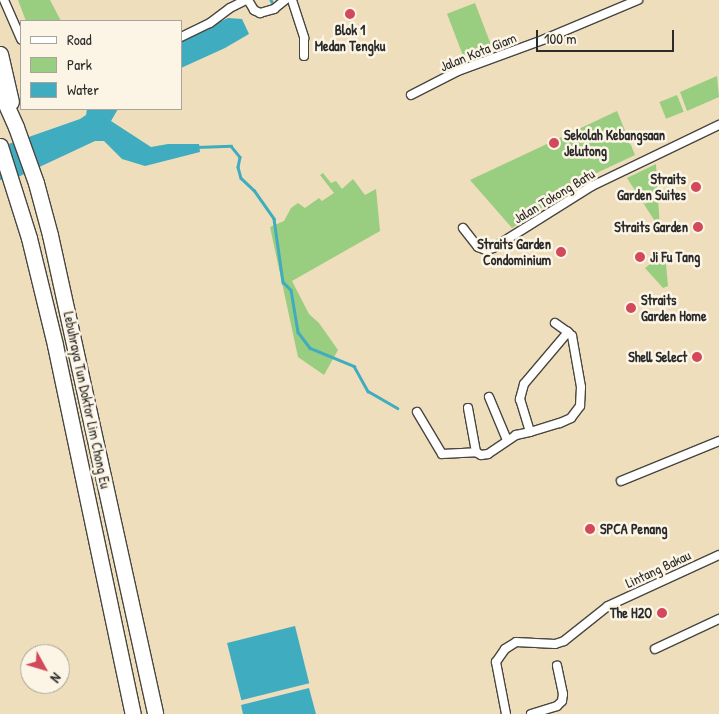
<!DOCTYPE html>
<style>
body{margin:0}
#map{position:relative;width:719px;height:714px;overflow:hidden;background:#efdebc;font-family:"Patrick Hand",sans-serif}
div>[style]{position:absolute}
.green>*{inset:0;background:#99cd7f;transform-origin:0 0}
.water>*{inset:0;background:#40acbf;transform-origin:0 0}
.stream>*{height:2.5px;margin:-1.25px;padding:0 1.25px;transform-origin:1.25px;border-radius:1.25px;background:#40acbf}
.roads{filter:drop-shadow(1px 0 #484641) drop-shadow(-1px 0 #484641) drop-shadow(0 1px #484641) drop-shadow(0 -1px #484641)}
.street>*{height:8px;margin:-4px;padding:0 4px;transform-origin:4px;border-radius:4px;background:#fff}
.highway>*{height:15px;margin:-7.5px;padding:0 7.5px;transform-origin:7.5px;border-radius:7.5px;background:#fff}
.dots>*{width:14px;height:14px;translate:-50% -50%;box-sizing:border-box;border:2px solid #fcf5e5;border-radius:50%}
span{translate:-50% -50%;white-space:nowrap;text-align:center;line-height:1.15;-webkit-text-stroke:5px #fcf5e5;paint-order:stroke}
.poi-label{font-size:14px;color:#2b2b2b;font-weight:700}
.left{translate:0 -50%;text-align:left}
.right{translate:-100% -50%;text-align:right}
.street-label{font-size:14px;color:#2b2b2b}
.legend{position:absolute;left:20px;top:20px;width:162px;height:90px;box-sizing:border-box;background:#fcf5e5;border:1px solid #a8a49b;margin:0;padding:6px 9px;list-style:none;font-size:15px;color:#2b2b2b}
.legend li{display:flex;align-items:center;gap:10px;height:25px}
.legend b{width:25px;border:1px solid #a8a49b}
.north{position:absolute;left:20px;top:644px;width:50px;height:50px;box-sizing:border-box;background:#fcf5e5;border:1px solid #a8a49b;border-radius:50%;rotate:129deg;font-size:14px;font-weight:700;line-height:20px;text-align:center;color:#2b2b2b}
.north::after{content:'';display:block;margin:auto;width:18px;height:22px;background:#d1495b;clip-path:polygon(50% 0,100% 100%,50% 72%,0 100%)}
.scale{position:absolute;left:536px;top:30px;width:138px;height:22px;box-sizing:border-box;border:2px solid #2b2b2b;border-top:0;padding-left:6px;font-size:15px;line-height:18px;white-space:nowrap;color:#2b2b2b;-webkit-text-stroke:4px #fcf5e5;paint-order:stroke}
</style>
<div id="map">
<div class="green">
<i style="clip-path:polygon(18px 0,50px 0,61px 21px,26px 21px)"></i>
<i style="left:475px;top:3px;width:47px;height:30px;rotate:69deg"></i>
<i style="clip-path:polygon(717px 76px,719px 97px,687px 111px,680px 92px)"></i>
<i style="left:677px;top:95px;width:18px;height:19px;rotate:68deg"></i>
<i style="clip-path:polygon(617px 111px,635px 155px,586px 178px,512px 228px,470px 180px)"></i>
<i style="clip-path:polygon(656px 164px,660px 229px,627px 178px)"></i>
<i style="clip-path:polygon(323px 173px,331px 183px,336px 181px,342px 189px,353px 179px,365px 195px,376px 189px,380px 231px,292px 281px,309px 314px,319px 323px,338px 350px,324px 375px,298px 357px,270px 227px,284px 221px,291px 208px,298px 203px,305px 208px,319px 198px,322px 201px,334px 193px,320px 175px)"></i>
<i style="clip-path:polygon(665px 253px,668px 286px,663px 288px,645px 268px)"></i>
</div>
<div class="water">
<i style="clip-path:polygon(228px 18px,242px 19px,249px 34px,225px 48px,181px 68px,181px 40px)"></i>
<i style="clip-path:polygon(87px 109px,118px 109px,111px 121px,151px 147px,168px 144px,199px 144px,200px 152px,145px 166px,122px 159px,104px 141px,95px 141px,18px 177px,0 180px,0 147px,80px 119px,86px 115px)"></i>
<i style="left:295px;top:626px;width:59px;height:70px;rotate:76deg"></i>
<i style="clip-path:polygon(309px 688px,316px 714px,243px 714px,241px 705px)"></i>
</div>
<div class="stream">
<i style="left:271px;top:0;width:2px;rotate:63deg"></i>
<i style="left:196px;top:147px;width:35px;rotate:-2deg"></i>
<i style="left:231px;top:146px;width:14px;rotate:51deg"></i>
<i style="left:240px;top:157px;width:10px;rotate:101deg"></i>
<i style="left:238px;top:167px;width:11px;rotate:75deg"></i>
<i style="left:241px;top:178px;width:18px;rotate:43deg"></i>
<i style="left:254px;top:190px;width:35px;rotate:55deg"></i>
<i style="left:274px;top:219px;width:64px;rotate:81.9deg"></i>
<i style="left:283px;top:282px;width:11px;rotate:45deg"></i>
<i style="left:291px;top:290px;width:43px;rotate:80.5deg"></i>
<i style="left:298px;top:332px;width:20px;rotate:53deg"></i>
<i style="left:310px;top:348px;width:48px;rotate:22.2deg"></i>
<i style="left:354px;top:366px;width:29px;rotate:61deg"></i>
<i style="left:368px;top:391px;width:34px;rotate:30deg"></i>
</div>
<div class="roads">
<div class="street">
<i style="left:4px;top:0;width:43px;rotate:66.4deg"></i>
<i style="left:248px;top:0;width:12px;rotate:59deg"></i>
<i style="left:254px;top:10px;width:7px;rotate:27deg"></i>
<i style="left:260px;top:13px;width:15px;rotate:-16deg"></i>
<i style="left:274px;top:9px;width:14px;rotate:-39deg"></i>
<i style="left:292px;top:0;width:40px;rotate:72deg"></i>
<i style="left:304px;top:38px;width:18px;rotate:90deg"></i>
<i style="left:181px;top:37px;width:32px;rotate:-26deg"></i>
<i style="left:210px;top:23px;width:25px;rotate:-37deg"></i>
<i style="left:230px;top:8px;width:18px;rotate:-27deg"></i>
<i style="left:411px;top:95px;width:53px;rotate:-27.1deg"></i>
<i style="left:458px;top:71px;width:93px;rotate:-20.2deg"></i>
<i style="left:545px;top:39px;width:101px;rotate:-22.8deg"></i>
<i style="left:463px;top:228px;width:24px;rotate:52deg"></i>
<i style="left:478px;top:247px;width:9px;rotate:21deg"></i>
<i style="left:486px;top:250px;width:7px;rotate:-16deg"></i>
<i style="left:493px;top:248px;width:117px;rotate:-32.1deg"></i>
<i style="left:592px;top:186px;width:141px;rotate:-25.7deg"></i>
<i style="left:555px;top:323px;width:16px;rotate:35deg"></i>
<i style="left:489px;top:397px;width:47px;rotate:67.3deg"></i>
<i style="left:468px;top:408px;width:45px;rotate:79.7deg"></i>
<i style="left:476px;top:452px;width:6px;rotate:31deg"></i>
<i style="left:481px;top:455px;width:7px;rotate:-8deg"></i>
<i style="left:488px;top:454px;width:34px;rotate:-34deg"></i>
<i style="left:516px;top:435px;width:14px;rotate:-12deg"></i>
<i style="left:530px;top:432px;width:31px;rotate:-17deg"></i>
<i style="left:560px;top:423px;width:12px;rotate:-24deg"></i>
<i style="left:571px;top:418px;width:15px;rotate:-53deg"></i>
<i style="left:580px;top:406px;width:19px;rotate:-87deg"></i>
<i style="left:581px;top:387px;width:52px;rotate:-100deg"></i>
<i style="left:572px;top:336px;width:6px;rotate:-135deg"></i>
<i style="left:568px;top:332px;width:68px;rotate:130.2deg"></i>
<i style="left:524px;top:384px;width:16px;rotate:105deg"></i>
<i style="left:520px;top:399px;width:34px;rotate:73deg"></i>
<i style="left:417px;top:412px;width:49px;rotate:59.2deg"></i>
<i style="left:442px;top:454px;width:34px;rotate:-3deg"></i>
<i style="left:621px;top:481px;width:106px;rotate:-22.2deg"></i>
<i style="left:655px;top:649px;width:71px;rotate:-25.1deg"></i>
<i style="left:506px;top:714px;width:53px;rotate:-100.9deg"></i>
<i style="left:496px;top:662px;width:16px;rotate:-55deg"></i>
<i style="left:505px;top:649px;width:13px;rotate:-32deg"></i>
<i style="left:516px;top:642px;width:39px;rotate:3deg"></i>
<i style="left:555px;top:644px;width:9px;rotate:-18deg"></i>
<i style="left:564px;top:641px;width:56px;rotate:-38.5deg"></i>
<i style="left:608px;top:606px;width:122px;rotate:-24.7deg"></i>
<i style="left:531px;top:714px;width:27px;rotate:-17deg"></i>
<i style="left:557px;top:706px;width:7px;rotate:-45deg"></i>
<i style="left:562px;top:701px;width:7px;rotate:-82deg"></i>
<i style="left:563px;top:694px;width:29px;rotate:-102deg"></i>
</div>
<div class="highway">
<i style="left:0;top:54px;width:49px;rotate:77.1deg"></i>
<i style="left:0;top:91px;width:39px;rotate:66deg"></i>
<i style="left:16px;top:127px;width:59px;rotate:70.3deg"></i>
<i style="left:36px;top:183px;width:54px;rotate:74.9deg"></i>
<i style="left:50px;top:235px;width:490px;rotate:77.6deg"></i>
<i style="left:0;top:146px;width:96px;rotate:72.5deg"></i>
<i style="left:29px;top:238px;width:110px;rotate:76.3deg"></i>
<i style="left:55px;top:345px;width:377px;rotate:78.1deg"></i>
</div>
</div>
<div class="dots">
<i style="left:350px;top:14px;background:#d1495b"></i>
<i style="left:554px;top:143px;background:#d1495b"></i>
<i style="left:696px;top:187px;background:#d1495b"></i>
<i style="left:698px;top:227px;background:#d1495b"></i>
<i style="left:561px;top:252px;background:#d1495b"></i>
<i style="left:640px;top:257px;background:#d1495b"></i>
<i style="left:631px;top:308px;background:#d1495b"></i>
<i style="left:697px;top:357px;background:#d1495b"></i>
<i style="left:590px;top:529px;background:#d1495b"></i>
<i style="left:662px;top:613px;background:#d1495b"></i>
</div>
<div class="poi-label">
<span style="left:350px;top:38px">Blok 1<br>Medan Tengku</span>
<span class="left" style="left:564px;top:143px">Sekolah Kebangsaan<br>Jelutong</span>
<span class="right" style="left:686px;top:187px">Straits<br>Garden Suites</span>
<span class="right" style="left:688px;top:227px">Straits Garden</span>
<span class="right" style="left:551px;top:252px">Straits Garden<br>Condominium</span>
<span class="left" style="left:650px;top:257px">Ji Fu Tang</span>
<span class="left" style="left:641px;top:308px">Straits<br>Garden Home</span>
<span class="right" style="left:687px;top:357px">Shell Select</span>
<span class="left" style="left:600px;top:529px">SPCA Penang</span>
<span class="right" style="left:652px;top:613px">The H2O</span>
</div>
<div class="street-label">
<span style="left:478px;top:52px;rotate:-22deg">Jalan Kota Giam</span>
<span style="left:554px;top:196px;rotate:-31deg">Jalan Tokong Batu</span>
<span style="left:87px;top:400px;rotate:78deg">Lebuhraya Tun Doktor Lim Chong Eu</span>
<span style="left:658px;top:569px;rotate:-25deg">Lintang Bakau</span>
</div>
<ul class="legend">
<li><b style="height:6px;background:#fff"></b>Road</li>
<li><b style="height:14px;background:#99cd7f"></b>Park</li>
<li><b style="height:14px;background:#40acbf"></b>Water</li>
</ul>
<div class="north">N</div>
<div class="scale">100 m</div>
</div>
